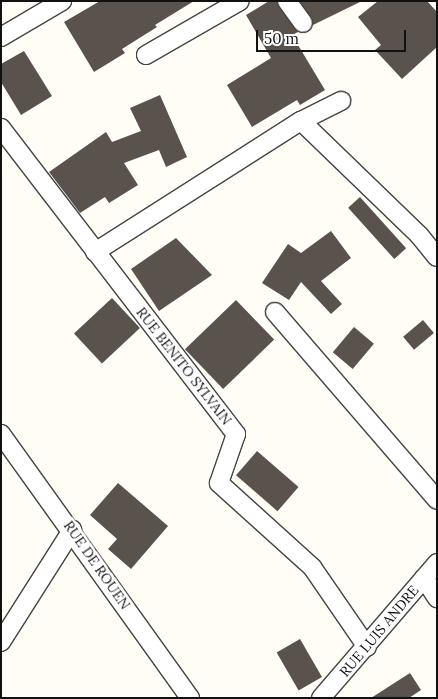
<!DOCTYPE html>
<style>
body{margin:0}
#map{position:relative;width:438px;height:699px;overflow:hidden;background:#fffdf5;font-family:Lora,serif}
div>[style]{position:absolute}
.building>*{inset:0;background:#5a524d;transform-origin:0 0}
.roads{filter:drop-shadow(1px 0 #444) drop-shadow(-1px 0 #444) drop-shadow(0 1px #444) drop-shadow(0 -1px #444)}
.street>*{height:18px;margin:-9px;padding:0 9px;transform-origin:9px;border-radius:9px;background:#fff}
span{translate:-50% -50%;white-space:nowrap;text-align:center;line-height:1.15;-webkit-text-stroke:5px #fff;paint-order:stroke}
.street-label{font-size:14px;color:#111}
.frame{position:absolute;inset:0;border:2px solid #111;pointer-events:none}
.scale{position:absolute;left:256px;top:30px;width:150px;height:22px;box-sizing:border-box;border:2px solid #111;border-top:0;padding-left:6px;font-size:15px;line-height:18px;white-space:nowrap;color:#111;-webkit-text-stroke:4px #fff;paint-order:stroke}
</style>
<div id="map">
<div class="building">
<i style="clip-path:polygon(100px 1px,194px 1px,155px 25px,157px 27px,122px 49px,125px 53px,94px 72px,64px 22px)"></i>
<i style="clip-path:polygon(269px 1px,276px 1px,298px 32px,292px 35px,325px 90px,300px 105px,297px 100px,252px 127px,227px 85px,271px 58px,246px 15px)"></i>
<i style="clip-path:polygon(300px 1px,362px 1px,313px 25px)"></i>
<i style="clip-path:polygon(378px 1px,427px 1px,437px 12px,437px 47px,402px 79px,375px 50px,381px 45px,358px 17px)"></i>
<i style="clip-path:polygon(24px 51px,52px 96px,21px 115px,1px 82px,1px 64px)"></i>
<i style="clip-path:polygon(160px 95px,187px 157px,166px 167px,159px 150px,124px 163px,138px 185px,109px 203px,105px 197px,80px 213px,49px 172px,106px 132px,112px 142px,141px 131px,130px 108px)"></i>
<i style="left:360px;top:197px;width:69px;height:16px;rotate:48deg"></i>
<i style="clip-path:polygon(331px 231px,351px 258px,321px 281px,342px 304px,331px 314px,301px 282px,289px 300px,262px 283px,288px 244px,301px 253px)"></i>
<i style="clip-path:polygon(176px 238px,212px 275px,159px 311px,131px 269px)"></i>
<i style="left:112px;top:298px;width:41px;height:52px;rotate:47deg"></i>
<i style="left:236px;top:300px;width:55px;height:71px;rotate:46deg"></i>
<i style="left:423px;top:320px;width:17px;height:26px;rotate:50deg"></i>
<i style="left:354px;top:327px;width:26px;height:33px;rotate:40deg"></i>
<i style="left:257px;top:451px;width:55px;height:32px;rotate:41deg"></i>
<i style="clip-path:polygon(118px 483px,168px 526px,131px 569px,108px 549px,117px 539px,90px 515px)"></i>
<i style="left:300px;top:639px;width:44px;height:27px;rotate:60deg"></i>
<i style="clip-path:polygon(410px 673px,421px 690px,409px 698px,371px 698px)"></i>
</div>
<div class="roads">
<div class="street">
<i style="left:287px;top:1px;width:27px;rotate:54deg"></i>
<i style="left:1px;top:37px;width:71px;rotate:-30.5deg"></i>
<i style="left:146px;top:55px;width:108px;rotate:-29.9deg"></i>
<i style="left:301px;top:121px;width:164px;rotate:44deg"></i>
<i style="left:419px;top:235px;width:28px;rotate:51deg"></i>
<i style="left:1px;top:128px;width:386px;rotate:52.5deg"></i>
<i style="left:236px;top:434px;width:52px;rotate:109.1deg"></i>
<i style="left:219px;top:483px;width:125px;rotate:42.1deg"></i>
<i style="left:312px;top:567px;width:97px;rotate:55.5deg"></i>
<i style="left:95px;top:252px;width:244px;rotate:-32.5deg"></i>
<i style="left:301px;top:121px;width:45px;rotate:-26.6deg"></i>
<i style="left:275px;top:312px;width:248px;rotate:49.2deg"></i>
<i style="left:1px;top:434px;width:325px;rotate:54.4deg"></i>
<i style="left:424px;top:578px;width:24px;rotate:57deg"></i>
<i style="left:1px;top:642px;width:133px;rotate:-57.6deg"></i>
<i style="left:321px;top:698px;width:178px;rotate:-49.3deg"></i>
</div>
</div>
<div class="street-label">
<span style="left:184px;top:366px;rotate:52deg">RUE BENITO SYLVAIN</span>
<span style="left:97px;top:565px;rotate:55deg">RUE DE ROUEN</span>
<span style="left:379px;top:631px;rotate:-50deg">RUE LUIS ANDRE</span>
</div>
<div class="frame"></div>
<div class="scale">50 m</div>
</div>
